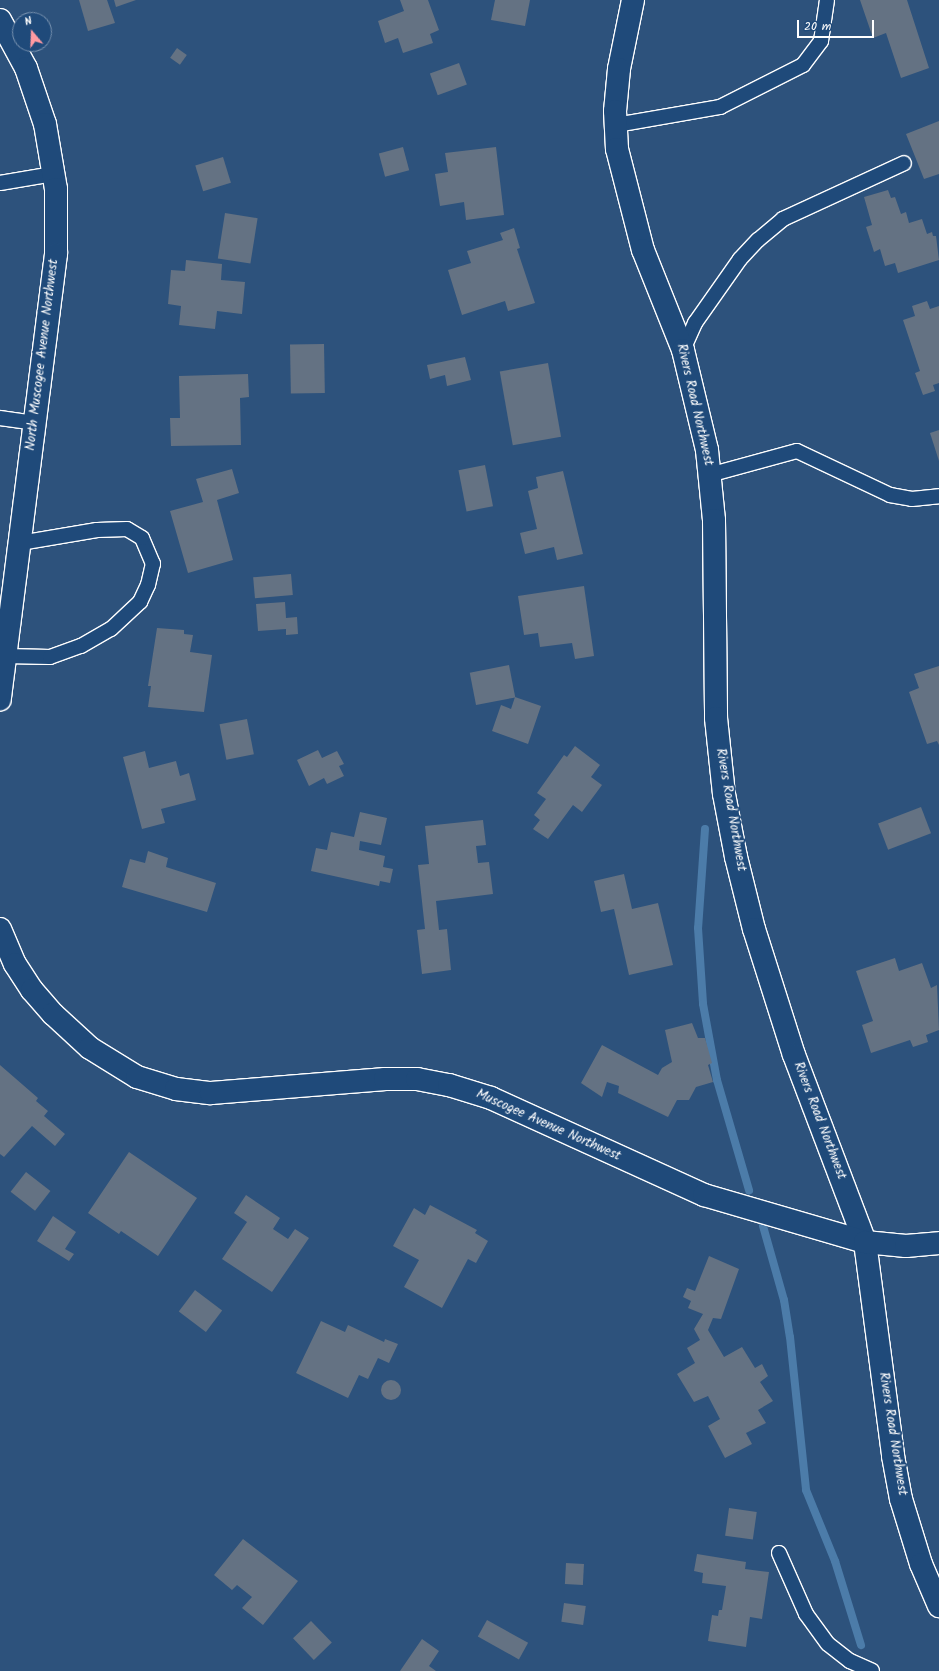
<!DOCTYPE html>
<style>
body{margin:0}
#map{position:relative;width:939px;height:1671px;overflow:hidden;background:#2d527c;font-family:Kalam,sans-serif}
div>[style]{position:absolute}
.stream>*{height:8px;margin:-4px;padding:0 4px;transform-origin:4px;border-radius:4px;background:#4c7ca9}
.building>*{inset:0;background:#647283;transform-origin:0 0}
.round{border-radius:50%}
.roads{filter:drop-shadow(1px 0 #fff) drop-shadow(-1px 0 #fff) drop-shadow(0 1px #fff) drop-shadow(0 -1px #fff)}
.service>*{height:14px;margin:-7px;padding:0 7px;transform-origin:7px;border-radius:7px;background:#1f4a7a}
.minor>*{height:22px;margin:-11px;padding:0 11px;transform-origin:11px;border-radius:11px;background:#1f4a7a}
span{translate:-50% -50%;white-space:nowrap;text-align:center;line-height:1.15;-webkit-text-stroke:4px #1f4a7a;paint-order:stroke}
.street-label{font-size:13px;color:#fff}
.north{position:absolute;left:12px;top:12px;width:40px;height:40px;box-sizing:border-box;background:#1f4a7a;border:1px solid #7992af;border-radius:50%;rotate:341deg;font-size:11px;font-weight:700;line-height:16px;text-align:center;color:#fff}
.north::after{content:'';display:block;margin:auto;width:14px;height:18px;background:#ff9aa2;clip-path:polygon(50% 0,100% 100%,50% 72%,0 100%)}
.scale{position:absolute;left:797px;top:20px;width:77px;height:18px;box-sizing:border-box;border:2px solid #fff;border-top:0;padding-left:5px;font-size:12px;line-height:14px;white-space:nowrap;color:#fff;-webkit-text-stroke:3px #1f4a7a;paint-order:stroke}
</style>
<div id="map">
<div class="stream">
<i style="left:705px;top:829px;width:99px;rotate:94deg"></i>
<i style="left:698px;top:928px;width:76px;rotate:86.2deg"></i>
<i style="left:703px;top:1004px;width:77px;rotate:79.6deg"></i>
<i style="left:717px;top:1080px;width:115px;rotate:73.8deg"></i>
<i style="left:763px;top:1226px;width:77px;rotate:74.2deg"></i>
<i style="left:784px;top:1300px;width:37px;rotate:81deg"></i>
<i style="left:790px;top:1337px;width:154px;rotate:84deg"></i>
<i style="left:806px;top:1490px;width:77px;rotate:67.8deg"></i>
<i style="left:835px;top:1561px;width:88px;rotate:72.8deg"></i>
</div>
<div class="building">
<i style="clip-path:polygon(79px 0,107px 0,115px 23px,88px 31px)"></i>
<i style="clip-path:polygon(114px 0,136px 0,116px 7px)"></i>
<i style="clip-path:polygon(400px 0,428px 0,439px 30px,430px 34px,433px 43px,403px 53px,398px 38px,385px 43px,378px 21px,404px 11px)"></i>
<i style="clip-path:polygon(495px 0,530px 0,525px 26px,491px 20px)"></i>
<i style="clip-path:polygon(860px 0,907px 0,929px 68px,901px 78px,886px 33px,873px 38px)"></i>
<i style="left:177px;top:48px;width:12px;height:12px;rotate:35deg"></i>
<i style="left:459px;top:63px;width:23px;height:31px;rotate:70deg"></i>
<i style="clip-path:polygon(939px 121px,939px 174px,924px 179px,906px 134px)"></i>
<i style="left:403px;top:147px;width:24px;height:25px;rotate:75deg"></i>
<i style="clip-path:polygon(496px 147px,504px 215px,466px 220px,464px 202px,440px 206px,435px 174px,448px 172px,445px 153px)"></i>
<i style="left:223px;top:157px;width:27px;height:29px;rotate:73deg"></i>
<i style="clip-path:polygon(888px 190px,891px 198px,895px 197px,901px 214px,906px 212px,909px 223px,922px 219px,927px 234px,932px 232px,933px 236px,936px 236px,939px 260px,898px 273px,895px 263px,885px 266px,880px 249px,874px 252px,866px 227px,872px 225px,864px 197px)"></i>
<i style="left:225px;top:213px;width:33px;height:46px;rotate:9deg"></i>
<i style="clip-path:polygon(514px 228px,520px 248px,517px 249px,535px 303px,508px 311px,505px 301px,462px 315px,448px 270px,471px 263px,467px 251px,503px 240px,500px 233px)"></i>
<i style="clip-path:polygon(186px 260px,222px 264px,221px 280px,245px 282px,242px 314px,217px 311px,215px 329px,179px 325px,181px 306px,168px 304px,171px 270px,185px 271px)"></i>
<i style="clip-path:polygon(927px 301px,930px 309px,939px 306px,939px 383px,933px 385px,935px 391px,923px 395px,915px 373px,920px 371px,903px 320px,915px 316px,912px 306px)"></i>
<i style="left:324px;top:344px;width:49px;height:34px;rotate:89deg"></i>
<i style="clip-path:polygon(465px 357px,471px 380px,447px 386px,445px 375px,430px 379px,427px 365px)"></i>
<i style="left:548px;top:363px;width:75px;height:49px;rotate:80deg"></i>
<i style="clip-path:polygon(248px 374px,249px 397px,240px 398px,241px 445px,171px 446px,170px 418px,180px 418px,179px 376px)"></i>
<i style="clip-path:polygon(939px 430px,939px 461px,930px 433px)"></i>
<i style="left:485px;top:465px;width:42px;height:27px;rotate:79deg"></i>
<i style="clip-path:polygon(232px 469px,239px 493px,217px 500px,233px 560px,188px 573px,170px 511px,203px 502px,196px 479px)"></i>
<i style="clip-path:polygon(563px 471px,583px 554px,557px 560px,554px 547px,525px 554px,520px 533px,537px 529px,528px 491px,538px 488px,536px 477px)"></i>
<i style="left:291px;top:574px;width:21px;height:38px;rotate:85deg"></i>
<i style="clip-path:polygon(584px 586px,594px 656px,575px 659px,572px 643px,540px 647px,538px 633px,524px 635px,518px 596px)"></i>
<i style="clip-path:polygon(285px 602px,286px 618px,297px 617px,298px 634px,286px 635px,286px 629px,258px 631px,256px 604px)"></i>
<i style="clip-path:polygon(157px 628px,184px 630px,184px 634px,193px 635px,190px 652px,212px 655px,204px 712px,148px 707px,151px 686px,148px 686px)"></i>
<i style="left:509px;top:665px;width:33px;height:40px;rotate:79deg"></i>
<i style="clip-path:polygon(939px 666px,939px 745px,937px 741px,927px 744px,909px 692px,919px 688px,914px 674px)"></i>
<i style="clip-path:polygon(515px 697px,541px 706px,528px 744px,492px 731px,501px 705px,511px 709px)"></i>
<i style="left:247px;top:719px;width:36px;height:28px;rotate:79deg"></i>
<i style="clip-path:polygon(575px 746px,600px 765px,591px 777px,602px 785px,582px 812px,573px 805px,548px 839px,533px 829px,540px 820px,534px 815px,546px 799px,537px 793px,564px 755px,567px 757px)"></i>
<i style="clip-path:polygon(318px 750px,322px 758px,337px 751px,344px 764px,339px 766px,344px 776px,327px 784px,324px 778px,309px 786px,297px 760px)"></i>
<i style="clip-path:polygon(145px 751px,149px 768px,176px 761px,180px 776px,189px 773px,196px 800px,161px 809px,165px 823px,142px 829px,123px 757px)"></i>
<i style="left:921px;top:807px;width:28px;height:46px;rotate:69deg"></i>
<i style="clip-path:polygon(360px 812px,387px 818px,381px 845px,360px 841px,359px 850px,385px 856px,383px 867px,393px 869px,390px 883px,380px 881px,379px 886px,311px 871px,316px 848px,327px 850px,331px 832px,354px 837px)"></i>
<i style="clip-path:polygon(483px 820px,486px 845px,476px 846px,478px 863px,489px 862px,493px 894px,436px 901px,439px 930px,447px 929px,451px 970px,422px 974px,417px 930px,425px 929px,418px 865px,429px 864px,425px 826px)"></i>
<i style="clip-path:polygon(148px 851px,168px 858px,166px 867px,216px 883px,207px 912px,122px 887px,130px 859px,145px 863px)"></i>
<i style="clip-path:polygon(624px 874px,632px 909px,658px 903px,673px 965px,629px 975px,614px 909px,601px 912px,594px 881px)"></i>
<i style="clip-path:polygon(895px 958px,899px 971px,922px 963px,931px 988px,937px 985px,939px 1030px,926px 1035px,928px 1042px,913px 1047px,910px 1040px,871px 1053px,862px 1025px,873px 1021px,856px 971px)"></i>
<i style="clip-path:polygon(692px 1023px,698px 1038px,705px 1038px,712px 1063px,708px 1065px,713px 1082px,696px 1087px,689px 1100px,677px 1100px,668px 1117px,618px 1093px,619px 1086px,607px 1082px,602px 1097px,581px 1083px,602px 1045px,658px 1075px,662px 1068px,672px 1062px,665px 1030px)"></i>
<i style="clip-path:polygon(0 1065px,38px 1098px,36px 1101px,48px 1111px,44px 1116px,65px 1134px,55px 1146px,32px 1126px,4px 1157px,0 1154px)"></i>
<i style="clip-path:polygon(129px 1152px,197px 1198px,158px 1256px,121px 1231px,119px 1234px,88px 1213px)"></i>
<i style="left:26px;top:1172px;width:31px;height:25px;rotate:38deg"></i>
<i style="clip-path:polygon(246px 1195px,280px 1218px,273px 1229px,288px 1239px,295px 1229px,309px 1238px,272px 1292px,222px 1259px,247px 1222px,234px 1213px)"></i>
<i style="clip-path:polygon(430px 1205px,477px 1230px,475px 1233px,488px 1241px,476px 1263px,468px 1259px,442px 1308px,404px 1287px,419px 1260px,393px 1246px,414px 1208px,425px 1215px)"></i>
<i style="clip-path:polygon(53px 1216px,76px 1232px,65px 1249px,74px 1254px,69px 1261px,37px 1241px)"></i>
<i style="clip-path:polygon(709px 1256px,739px 1269px,721px 1319px,713px 1318px,708px 1330px,724px 1357px,742px 1347px,755px 1368px,762px 1364px,768px 1376px,760px 1382px,773px 1401px,758px 1410px,766px 1423px,746px 1433px,752px 1444px,725px 1458px,708px 1426px,720px 1419px,708px 1396px,694px 1402px,677px 1374px,695px 1363px,687px 1348px,700px 1340px,694px 1329px,703px 1314px,688px 1308px,691px 1301px,683px 1297px,687px 1288px,695px 1291px)"></i>
<i style="left:195px;top:1290px;width:34px;height:27px;rotate:37deg"></i>
<i style="clip-path:polygon(321px 1321px,345px 1332px,348px 1325px,384px 1342px,385px 1339px,398px 1344px,389px 1363px,378px 1358px,368px 1379px,359px 1375px,348px 1398px,296px 1373px)"></i>
<i class="round" style="left:381px;top:1380px;width:20px;height:20px"></i>
<i style="left:729px;top:1508px;width:28px;height:28px;rotate:8deg"></i>
<i style="clip-path:polygon(243px 1539px,298px 1581px,263px 1625px,242px 1608px,252px 1597px,237px 1585px,232px 1590px,214px 1575px)"></i>
<i style="clip-path:polygon(697px 1554px,746px 1562px,745px 1569px,769px 1572px,762px 1619px,750px 1617px,746px 1647px,708px 1641px,712px 1615px,718px 1616px,719px 1610px,722px 1610px,726px 1586px,702px 1583px,703px 1573px,694px 1571px)"></i>
<i style="left:566px;top:1563px;width:18px;height:21px;rotate:3deg"></i>
<i style="left:564px;top:1603px;width:22px;height:19px;rotate:8deg"></i>
<i style="left:487px;top:1620px;width:47px;height:19px;rotate:29deg"></i>
<i style="left:311px;top:1621px;width:30px;height:25px;rotate:46deg"></i>
<i style="clip-path:polygon(422px 1639px,439px 1651px,429px 1666px,436px 1671px,400px 1671px)"></i>
</div>
<div class="roads">
<div class="service">
<i style="left:616px;top:125px;width:106px;rotate:-9.8deg"></i>
<i style="left:720px;top:107px;width:93px;rotate:-26.8deg"></i>
<i style="left:803px;top:65px;width:30px;rotate:-53deg"></i>
<i style="left:821px;top:41px;width:41px;rotate:-81.7deg"></i>
<i style="left:0;top:183px;width:54px;rotate:-9.6deg"></i>
<i style="left:683px;top:350px;width:30px;rotate:-66deg"></i>
<i style="left:695px;top:323px;width:78px;rotate:-54.9deg"></i>
<i style="left:740px;top:259px;width:26px;rotate:-47deg"></i>
<i style="left:758px;top:240px;width:33px;rotate:-40deg"></i>
<i style="left:783px;top:219px;width:133px;rotate:-24.8deg"></i>
<i style="left:0;top:418px;width:35px;rotate:8deg"></i>
<i style="left:709px;top:475px;width:91px;rotate:-15.3deg"></i>
<i style="left:797px;top:451px;width:103px;rotate:25.3deg"></i>
<i style="left:890px;top:495px;width:22px;rotate:10deg"></i>
<i style="left:912px;top:499px;width:27px;rotate:-6deg"></i>
<i style="left:5px;top:656px;width:45px;rotate:1.3deg"></i>
<i style="left:50px;top:657px;width:33px;rotate:-20deg"></i>
<i style="left:81px;top:646px;width:34px;rotate:-30deg"></i>
<i style="left:111px;top:629px;width:40px;rotate:-43deg"></i>
<i style="left:140px;top:602px;width:19px;rotate:-65deg"></i>
<i style="left:148px;top:585px;width:22px;rotate:-77deg"></i>
<i style="left:153px;top:564px;width:28px;rotate:-113deg"></i>
<i style="left:142px;top:538px;width:17px;rotate:-149deg"></i>
<i style="left:127px;top:529px;width:30px;rotate:178deg"></i>
<i style="left:97px;top:530px;width:78px;rotate:170.4deg"></i>
<i style="left:779px;top:1553px;width:67px;rotate:66.1deg"></i>
<i style="left:806px;top:1614px;width:37px;rotate:54deg"></i>
<i style="left:828px;top:1644px;width:28px;rotate:38deg"></i>
<i style="left:850px;top:1661px;width:24px;rotate:24deg"></i>
</div>
<div class="minor">
<i style="left:633px;top:0;width:70px;rotate:101.5deg"></i>
<i style="left:619px;top:69px;width:42px;rotate:95.4deg"></i>
<i style="left:615px;top:111px;width:38px;rotate:87deg"></i>
<i style="left:617px;top:149px;width:104px;rotate:75.6deg"></i>
<i style="left:643px;top:250px;width:108px;rotate:68.2deg"></i>
<i style="left:683px;top:350px;width:103px;rotate:76.5deg"></i>
<i style="left:707px;top:450px;width:70px;rotate:84.3deg"></i>
<i style="left:714px;top:520px;width:198px;rotate:89.4deg"></i>
<i style="left:716px;top:718px;width:76px;rotate:84deg"></i>
<i style="left:724px;top:794px;width:64px;rotate:79.2deg"></i>
<i style="left:736px;top:857px;width:74px;rotate:76deg"></i>
<i style="left:754px;top:929px;width:132px;rotate:72.4deg"></i>
<i style="left:794px;top:1055px;width:200px;rotate:69.2deg"></i>
<i style="left:865px;top:1242px;width:216px;rotate:82.5deg"></i>
<i style="left:893px;top:1456px;width:44px;rotate:79.5deg"></i>
<i style="left:901px;top:1499px;width:68px;rotate:72.9deg"></i>
<i style="left:921px;top:1564px;width:46px;rotate:66.8deg"></i>
<i style="left:0;top:20px;width:55px;rotate:61.6deg"></i>
<i style="left:26px;top:68px;width:59px;rotate:71.3deg"></i>
<i style="left:45px;top:124px;width:66px;rotate:80.4deg"></i>
<i style="left:56px;top:189px;width:65px;rotate:90deg"></i>
<i style="left:56px;top:254px;width:449px;rotate:97.2deg"></i>
<i style="left:0;top:929px;width:38px;rotate:67deg"></i>
<i style="left:15px;top:964px;width:31px;rotate:57deg"></i>
<i style="left:32px;top:990px;width:32px;rotate:49deg"></i>
<i style="left:53px;top:1014px;width:50px;rotate:42.6deg"></i>
<i style="left:90px;top:1048px;width:55px;rotate:31.7deg"></i>
<i style="left:137px;top:1077px;width:41px;rotate:17.1deg"></i>
<i style="left:176px;top:1089px;width:35px;rotate:7deg"></i>
<i style="left:211px;top:1093px;width:175px;rotate:-4.6deg"></i>
<i style="left:385px;top:1079px;width:32px"></i>
<i style="left:417px;top:1079px;width:33px;rotate:11deg"></i>
<i style="left:449px;top:1085px;width:44px;rotate:17.2deg"></i>
<i style="left:491px;top:1098px;width:234px;rotate:24.5deg"></i>
<i style="left:704px;top:1195px;width:168px;rotate:16.3deg"></i>
<i style="left:865px;top:1242px;width:41px;rotate:5.6deg"></i>
<i style="left:906px;top:1246px;width:33px;rotate:-5deg"></i>
</div>
</div>
<div class="street-label">
<span style="left:43px;top:355px;rotate:-83deg">North Muscogee Avenue Northwest</span>
<span style="left:694px;top:405px;rotate:77deg">Rivers Road Northwest</span>
<span style="left:730px;top:810px;rotate:80deg">Rivers Road Northwest</span>
<span style="left:819px;top:1121px;rotate:69deg">Rivers Road Northwest</span>
<span style="left:548px;top:1126px;rotate:24deg">Muscogee Avenue Northwest</span>
<span style="left:892px;top:1434px;rotate:81deg">Rivers Road Northwest</span>
</div>
<div class="north">N</div>
<div class="scale">20 m</div>
</div>
